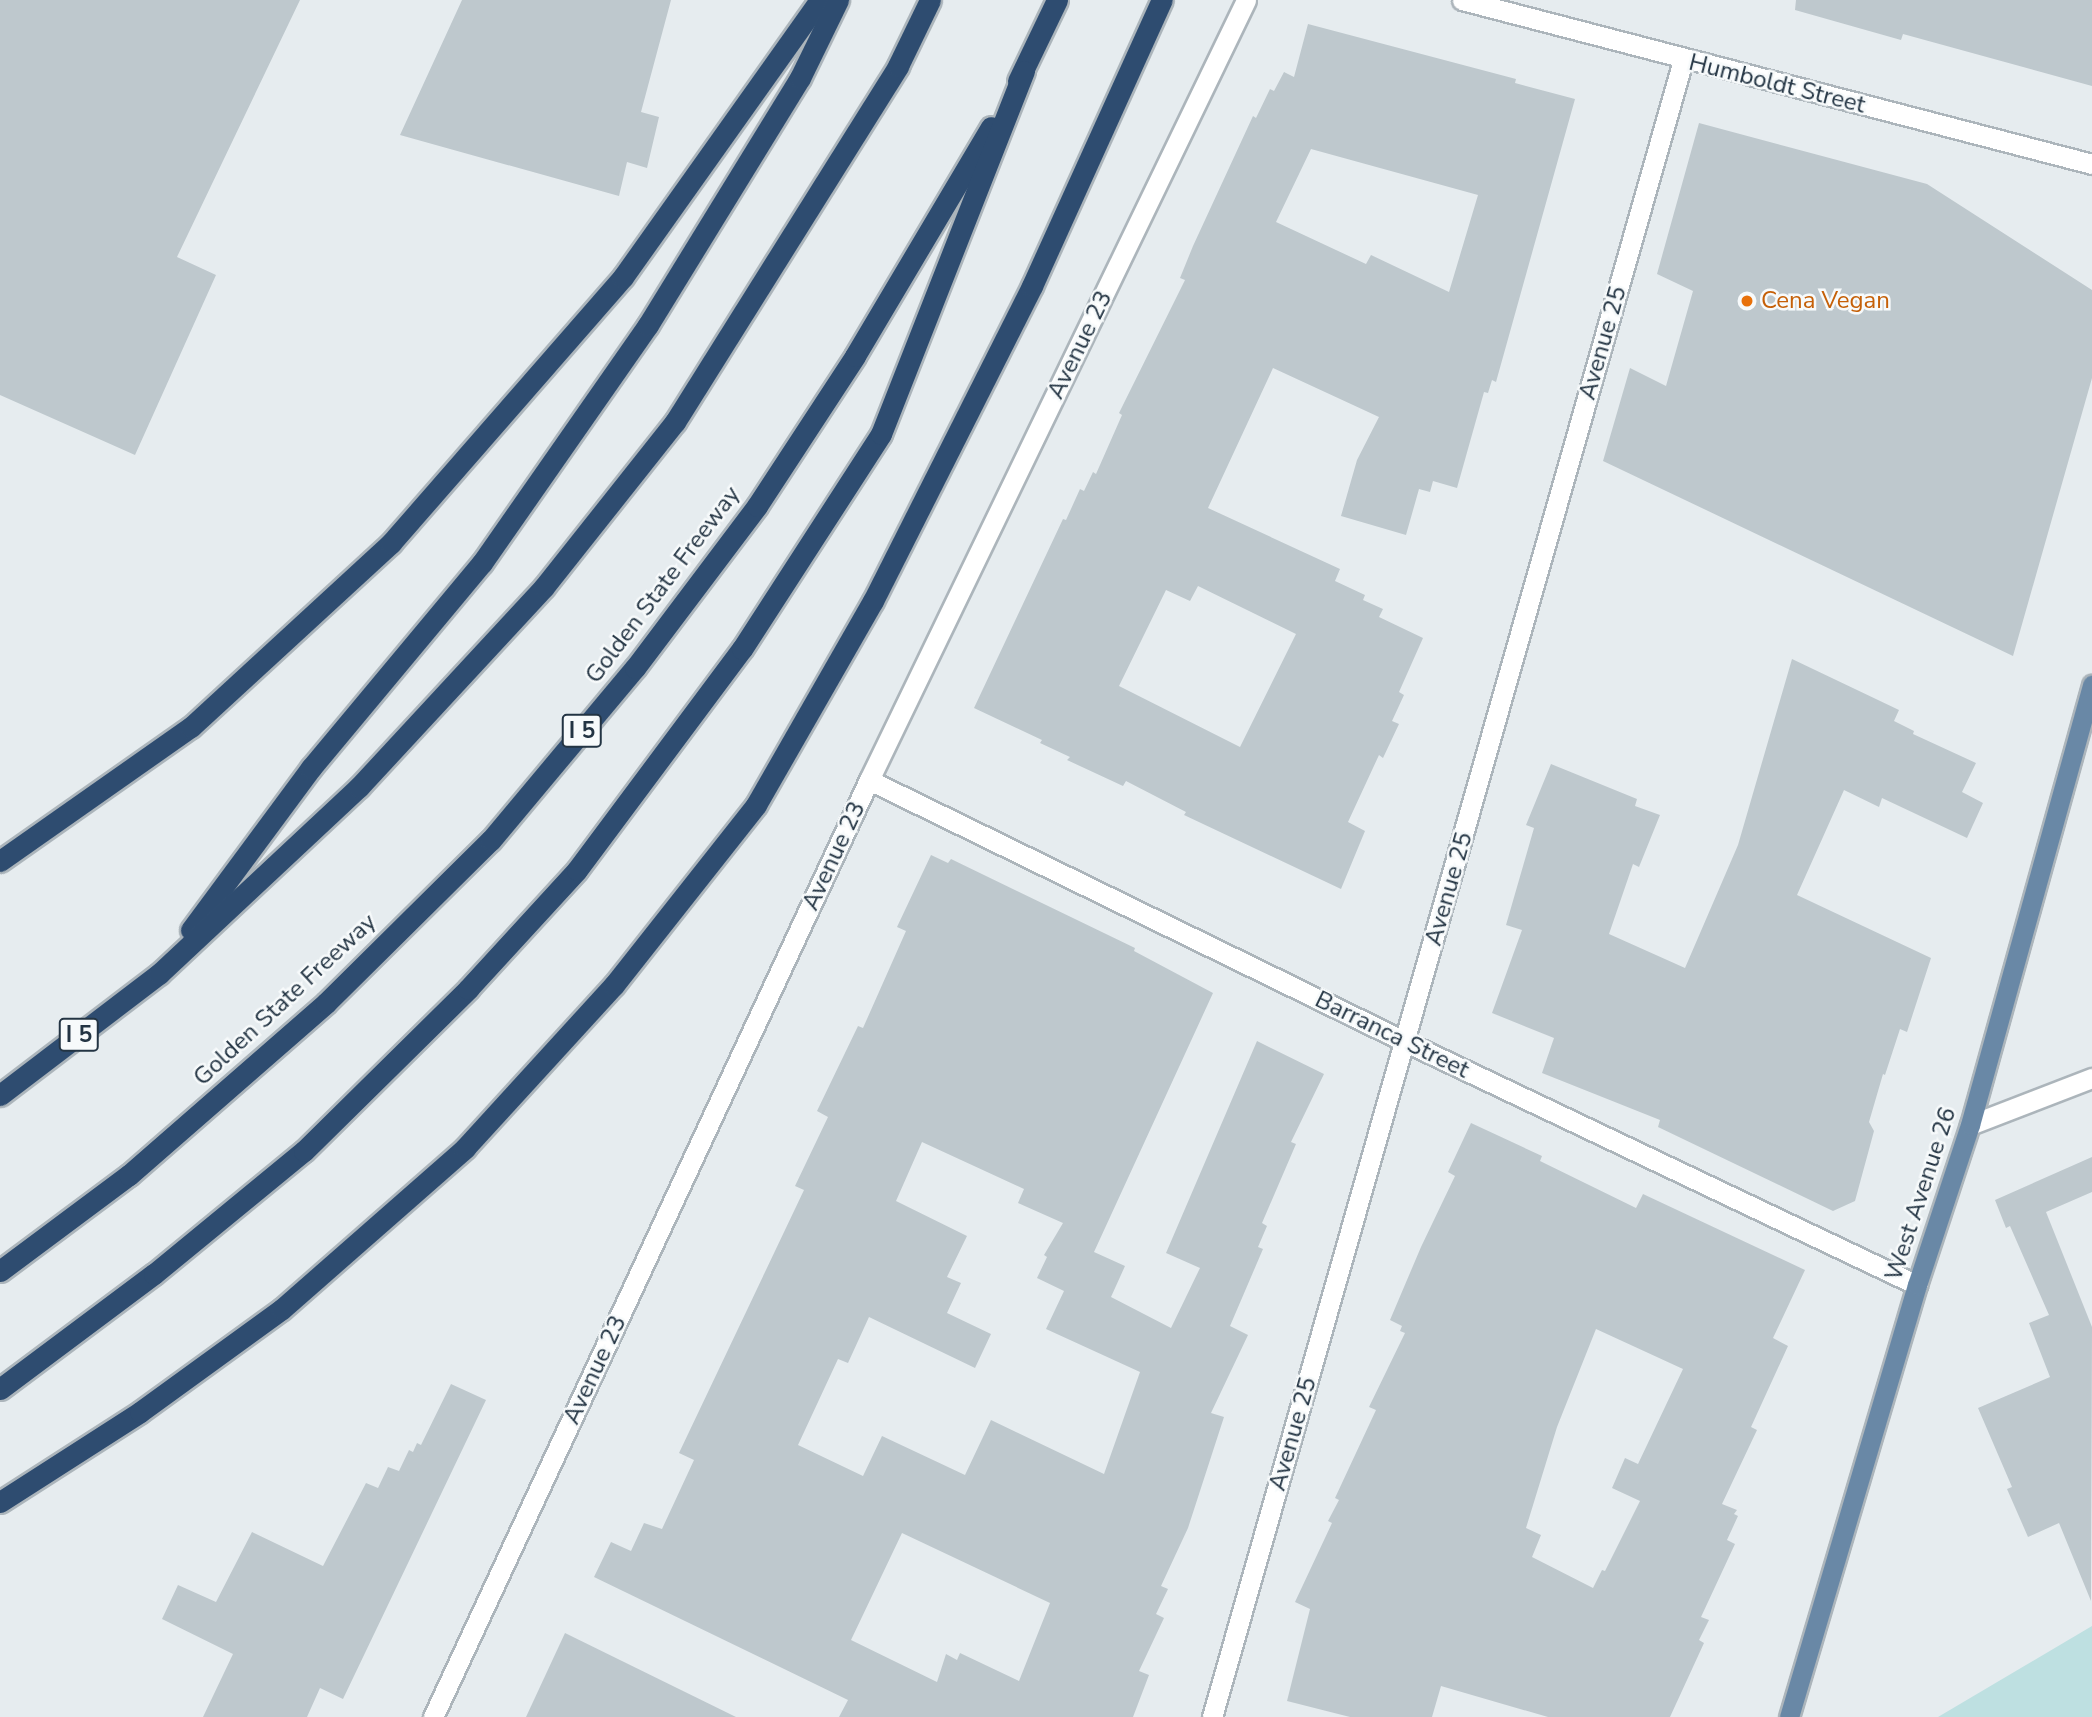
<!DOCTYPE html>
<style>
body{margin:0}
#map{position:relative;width:2092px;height:1717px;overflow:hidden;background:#e6ecef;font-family:"Nunito Sans",sans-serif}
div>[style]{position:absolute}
.green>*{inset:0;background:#bee0e1}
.building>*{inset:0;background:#bec8cd}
.roads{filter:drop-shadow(2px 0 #acb5bb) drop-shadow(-2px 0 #acb5bb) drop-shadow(0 2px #acb5bb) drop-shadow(0 -2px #acb5bb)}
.minor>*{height:19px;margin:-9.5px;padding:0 9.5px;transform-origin:9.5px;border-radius:9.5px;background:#fff}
.tertiary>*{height:19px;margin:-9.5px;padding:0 9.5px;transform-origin:9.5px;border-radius:9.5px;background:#fff}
.primary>*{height:19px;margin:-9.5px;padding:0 9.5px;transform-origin:9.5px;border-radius:9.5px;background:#6988a6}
.motorway>*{height:21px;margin:-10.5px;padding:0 10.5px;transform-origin:10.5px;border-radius:10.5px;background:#2e4c70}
.dots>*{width:19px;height:19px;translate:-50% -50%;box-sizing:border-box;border:4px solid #f7fafb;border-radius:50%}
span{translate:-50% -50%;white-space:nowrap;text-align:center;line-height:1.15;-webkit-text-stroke:5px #f7fafb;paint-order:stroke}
.shield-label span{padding:2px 5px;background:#f7fafb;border:2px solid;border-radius:5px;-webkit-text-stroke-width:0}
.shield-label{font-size:23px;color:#233443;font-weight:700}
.street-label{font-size:24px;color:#233443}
.food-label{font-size:24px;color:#c56008}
.left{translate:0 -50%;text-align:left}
</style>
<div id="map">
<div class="green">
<i style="clip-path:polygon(2092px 1626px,2092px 1717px,1938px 1717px)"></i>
</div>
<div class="building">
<i style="clip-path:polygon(0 0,300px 0,177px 257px,216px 275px,135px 455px,0 395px)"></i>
<i style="clip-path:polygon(462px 0,671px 0,641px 112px,659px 117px,647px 168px,627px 162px,619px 196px,400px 135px)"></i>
<i style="clip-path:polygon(1796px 0,2092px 0,2092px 86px,1903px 34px,1901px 40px,1795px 10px)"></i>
<i style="clip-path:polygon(evenodd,1308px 24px,1516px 79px,1515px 83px,1575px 99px,1496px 382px,1492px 380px,1488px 393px,1484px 392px,1457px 488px,1433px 481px,1430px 492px,1419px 489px,1406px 535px,1341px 516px,1357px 460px,1379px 417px,1273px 368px,1208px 508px,1340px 569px,1335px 581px,1365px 595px,1363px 600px,1383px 609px,1379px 617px,1423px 638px,1399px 692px,1404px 695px,1392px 721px,1399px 724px,1383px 758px,1379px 755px,1348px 822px,1365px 831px,1341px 889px,1184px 815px,1186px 812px,1126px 781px,1123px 786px,1067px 760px,1070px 757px,1040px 743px,1042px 740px,974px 708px,1063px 519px,1066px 520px,1080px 489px,1084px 491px,1093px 472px,1096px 474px,1122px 415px,1119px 413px,1185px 280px,1180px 278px,1193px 246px,1253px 116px,1256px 118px,1270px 89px,1274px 91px,1284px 72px,1294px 77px,1308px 24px,1311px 149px,1478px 195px,1449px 292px,1371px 255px,1366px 264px,1276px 222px,1311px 149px,1308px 24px,1198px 586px,1296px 634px,1240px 747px,1119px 686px,1166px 590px,1190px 601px,1198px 586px)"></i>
<i style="clip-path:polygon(1699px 123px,1927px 184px,2092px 290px,2092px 378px,2013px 656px,1603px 461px,1630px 368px,1666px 386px,1693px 291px,1657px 274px)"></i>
<i style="clip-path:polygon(1792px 659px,1899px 710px,1894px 721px,1914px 731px,1913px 734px,1976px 763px,1962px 792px,1983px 803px,1967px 838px,1882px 798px,1879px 807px,1844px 790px,1797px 895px,1931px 958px,1907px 1032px,1900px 1029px,1885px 1075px,1883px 1074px,1869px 1122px,1874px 1131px,1855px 1201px,1833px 1211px,1658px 1127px,1660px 1120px,1542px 1073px,1554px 1038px,1492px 1013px,1522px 930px,1506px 925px,1534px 828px,1526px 825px,1551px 764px,1637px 799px,1635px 806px,1660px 815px,1639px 867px,1633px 864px,1609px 934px,1685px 968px,1738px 845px)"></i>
<i style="clip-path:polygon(evenodd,931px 855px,948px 863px,951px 859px,1135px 948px,1134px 951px,1213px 993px,1094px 1252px,1125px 1266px,1111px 1297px,1171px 1328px,1200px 1268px,1166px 1253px,1257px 1041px,1324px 1074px,1291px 1142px,1296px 1144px,1262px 1223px,1267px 1226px,1258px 1247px,1263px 1249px,1230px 1326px,1248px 1335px,1211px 1413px,1224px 1417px,1188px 1528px,1161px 1586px,1168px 1589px,1156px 1614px,1164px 1618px,1139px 1671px,1149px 1675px,1133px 1717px,839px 1717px,848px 1700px,594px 1577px,611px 1542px,631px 1551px,644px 1523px,662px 1529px,694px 1460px,679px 1453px,804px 1190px,795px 1186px,828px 1117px,817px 1111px,858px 1026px,863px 1028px,906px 931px,897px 927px,931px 855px,922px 1142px,1024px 1189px,1018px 1203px,1063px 1223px,1044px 1255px,1047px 1257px,1037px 1278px,1064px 1291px,1046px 1329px,1140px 1372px,1104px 1474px,991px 1420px,965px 1475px,882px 1436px,863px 1476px,798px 1445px,838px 1359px,848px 1363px,869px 1317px,975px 1368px,991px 1334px,947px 1313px,961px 1283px,947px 1277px,967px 1236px,896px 1201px,922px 1142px,931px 855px,902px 1533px,1050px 1603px,1019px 1681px,960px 1653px,957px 1660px,946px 1654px,937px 1682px,851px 1640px,902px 1533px)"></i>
<i style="clip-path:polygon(evenodd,1471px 1123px,1542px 1156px,1540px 1161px,1636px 1208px,1643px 1194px,1805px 1270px,1773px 1338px,1788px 1346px,1751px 1427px,1757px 1430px,1722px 1504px,1737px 1510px,1734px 1514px,1738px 1516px,1727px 1540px,1735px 1544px,1701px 1617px,1709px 1620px,1699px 1640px,1704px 1643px,1670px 1717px,1548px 1717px,1441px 1686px,1432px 1717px,1350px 1717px,1287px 1701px,1310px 1609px,1295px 1602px,1332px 1523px,1328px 1521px,1339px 1500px,1335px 1498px,1376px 1410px,1369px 1407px,1405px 1333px,1400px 1331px,1402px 1326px,1390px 1320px,1421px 1247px,1455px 1176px,1448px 1172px,1471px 1123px,1596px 1329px,1683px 1369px,1638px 1464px,1625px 1458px,1612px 1488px,1640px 1501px,1605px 1571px,1602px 1570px,1593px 1588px,1532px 1557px,1541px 1535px,1526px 1528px,1557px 1427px,1596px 1329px)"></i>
<i style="clip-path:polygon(2092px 1157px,2092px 1192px,2046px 1212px,2092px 1327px,2091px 1601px,2059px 1523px,2028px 1537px,2007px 1489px,2012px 1487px,1978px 1408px,2050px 1377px,2029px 1323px,2049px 1315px,2010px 1226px,2006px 1228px,1995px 1200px)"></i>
<i style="clip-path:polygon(451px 1384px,486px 1400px,343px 1699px,320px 1688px,307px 1717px,203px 1717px,233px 1654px,162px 1619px,178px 1585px,216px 1602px,252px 1532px,323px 1566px,366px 1483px,378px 1488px,388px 1467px,399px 1471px,409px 1450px,413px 1452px,417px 1443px,421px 1445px)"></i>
<i style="clip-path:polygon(565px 1633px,736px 1717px,526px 1717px)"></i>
</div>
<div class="roads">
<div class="minor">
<i style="left:869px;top:780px;width:598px;rotate:26.01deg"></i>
<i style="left:1406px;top:1042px;width:566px;rotate:25.43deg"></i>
<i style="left:1970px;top:1125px;width:131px;rotate:-21.1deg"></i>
<i style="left:433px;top:1717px;width:1033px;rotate:-65.05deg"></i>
<i style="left:869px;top:780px;width:866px;rotate:-64.2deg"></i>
<i style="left:1212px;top:1717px;width:1723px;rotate:-74.13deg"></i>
</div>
<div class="tertiary">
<i style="left:1462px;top:0;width:651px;rotate:14.59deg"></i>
</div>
<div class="primary">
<i style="left:1789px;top:1717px;width:451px;rotate:-73.5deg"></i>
<i style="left:1917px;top:1285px;width:169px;rotate:-71.7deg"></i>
<i style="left:1970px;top:1125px;width:457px;rotate:-74.5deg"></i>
</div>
<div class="motorway">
<i style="left:1018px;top:81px;width:90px;rotate:-64.3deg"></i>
<i style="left:0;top:861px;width:233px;rotate:-35.1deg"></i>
<i style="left:191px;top:727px;width:272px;rotate:-42.6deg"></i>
<i style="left:391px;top:543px;width:353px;rotate:-48.9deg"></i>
<i style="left:623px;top:277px;width:340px;rotate:-54.6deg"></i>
<i style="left:191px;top:930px;width:202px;rotate:-53.5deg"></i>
<i style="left:311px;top:768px;width:267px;rotate:-50.2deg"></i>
<i style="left:482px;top:563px;width:290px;rotate:-55.1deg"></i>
<i style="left:648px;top:325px;width:290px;rotate:-58.4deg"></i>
<i style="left:800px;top:78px;width:87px;rotate:-64deg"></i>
<i style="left:0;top:1095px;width:200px;rotate:-37.3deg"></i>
<i style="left:159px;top:974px;width:274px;rotate:-43.1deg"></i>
<i style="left:359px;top:787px;width:272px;rotate:-47.2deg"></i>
<i style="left:544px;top:587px;width:211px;rotate:-51.6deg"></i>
<i style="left:675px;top:422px;width:420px;rotate:-57.9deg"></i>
<i style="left:898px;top:66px;width:73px;rotate:-64.1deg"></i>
<i style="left:0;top:1271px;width:161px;rotate:-36.7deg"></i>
<i style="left:129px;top:1175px;width:262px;rotate:-41.1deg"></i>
<i style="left:326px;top:1003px;width:232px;rotate:-44.7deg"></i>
<i style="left:491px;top:840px;width:224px;rotate:-50.1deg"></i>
<i style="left:635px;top:668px;width:203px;rotate:-53deg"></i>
<i style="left:757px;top:506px;width:179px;rotate:-56.8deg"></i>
<i style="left:855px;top:356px;width:266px;rotate:-59.3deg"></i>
<i style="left:0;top:1389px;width:192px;rotate:-36.8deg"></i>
<i style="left:154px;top:1274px;width:194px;rotate:-39.4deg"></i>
<i style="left:304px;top:1151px;width:231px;rotate:-44.6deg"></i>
<i style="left:468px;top:989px;width:161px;rotate:-47.5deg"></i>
<i style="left:577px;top:870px;width:276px;rotate:-53.3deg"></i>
<i style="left:742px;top:649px;width:256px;rotate:-57.1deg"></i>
<i style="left:881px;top:434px;width:390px;rotate:-68.5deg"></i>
<i style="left:0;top:1502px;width:166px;rotate:-32.7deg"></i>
<i style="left:140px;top:1412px;width:175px;rotate:-36deg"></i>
<i style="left:282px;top:1309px;width:244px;rotate:-41.3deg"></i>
<i style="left:465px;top:1148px;width:221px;rotate:-47.6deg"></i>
<i style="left:614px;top:985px;width:229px;rotate:-51.7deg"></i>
<i style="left:756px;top:805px;width:235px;rotate:-60.2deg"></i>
<i style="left:873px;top:601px;width:353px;rotate:-63.2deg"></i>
<i style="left:1032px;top:286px;width:314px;rotate:-65.6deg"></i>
</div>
</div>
<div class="dots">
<i style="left:1747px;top:301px;background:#e8710a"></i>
</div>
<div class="shield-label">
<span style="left:582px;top:731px">I 5</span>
<span style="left:79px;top:1035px">I 5</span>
</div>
<div class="street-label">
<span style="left:1777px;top:84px;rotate:14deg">Humboldt Street</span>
<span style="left:1603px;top:343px;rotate:-74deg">Avenue 25</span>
<span style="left:1080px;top:345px;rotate:-64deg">Avenue 23</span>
<span style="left:663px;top:585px;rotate:-53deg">Golden State Freeway</span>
<span style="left:834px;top:856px;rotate:-65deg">Avenue 23</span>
<span style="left:1449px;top:889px;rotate:-74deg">Avenue 25</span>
<span style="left:285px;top:1000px;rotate:-43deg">Golden State Freeway</span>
<span style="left:1392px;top:1035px;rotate:26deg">Barranca Street</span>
<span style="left:1921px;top:1194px;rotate:-72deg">West Avenue 26</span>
<span style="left:595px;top:1370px;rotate:-65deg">Avenue 23</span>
<span style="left:1293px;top:1434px;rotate:-74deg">Avenue 25</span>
</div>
<div class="food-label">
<span class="left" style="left:1761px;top:301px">Cena Vegan</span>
</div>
</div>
